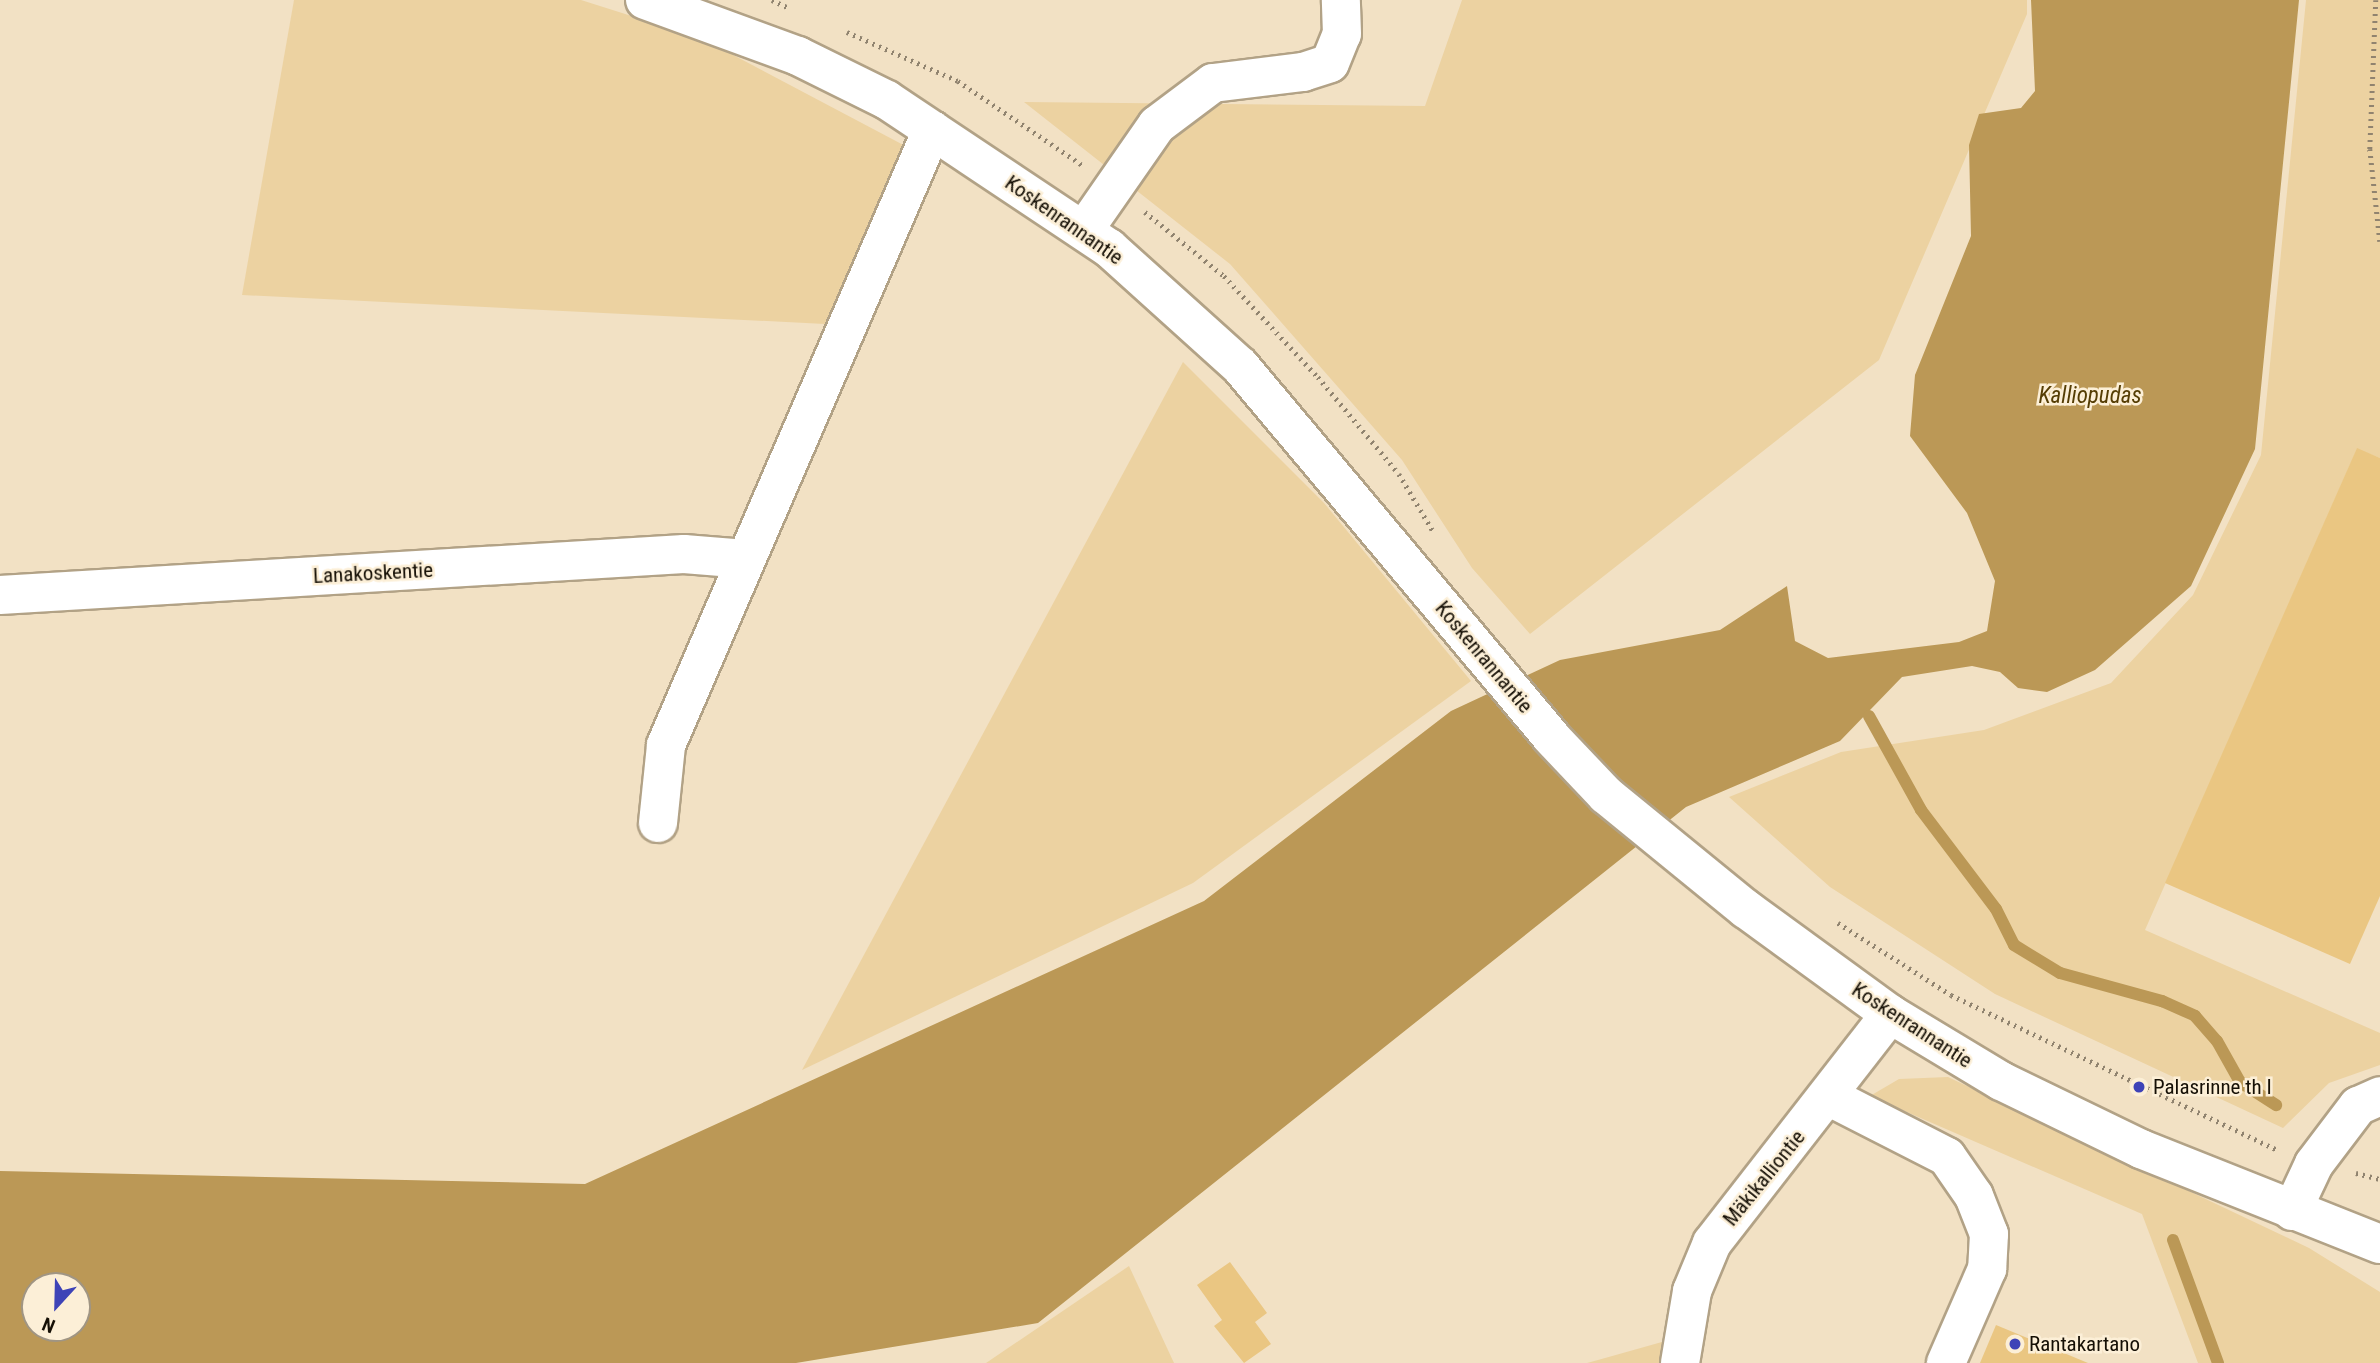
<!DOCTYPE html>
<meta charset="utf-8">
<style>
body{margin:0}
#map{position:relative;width:2380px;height:1363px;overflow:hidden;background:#f2e1c4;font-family:"Roboto Condensed",sans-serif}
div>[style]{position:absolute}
.green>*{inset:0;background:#ecd2a1}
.water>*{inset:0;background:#bb9856}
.stream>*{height:12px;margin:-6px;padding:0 6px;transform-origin:6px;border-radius:6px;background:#bb9856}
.building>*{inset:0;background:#eac682}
.path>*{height:4.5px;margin-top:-2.25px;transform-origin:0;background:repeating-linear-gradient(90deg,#90836f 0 2px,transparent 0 7px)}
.roads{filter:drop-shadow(2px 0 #b2a286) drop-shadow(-2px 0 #b2a286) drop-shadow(0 2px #b2a286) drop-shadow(0 -2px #b2a286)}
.minor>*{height:38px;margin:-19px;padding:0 19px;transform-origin:19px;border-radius:19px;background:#fff}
.dots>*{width:19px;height:19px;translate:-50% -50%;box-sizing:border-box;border:4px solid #fcefd7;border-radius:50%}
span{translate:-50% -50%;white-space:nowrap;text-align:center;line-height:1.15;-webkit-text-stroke:5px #fcefd7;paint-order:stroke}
.street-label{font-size:21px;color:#150f05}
.poi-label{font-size:21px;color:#150f05}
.left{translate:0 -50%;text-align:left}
.water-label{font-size:23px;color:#553d04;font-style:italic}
.north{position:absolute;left:21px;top:1272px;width:70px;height:70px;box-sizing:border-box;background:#fcefd7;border:2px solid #a09583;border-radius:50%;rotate:202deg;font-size:19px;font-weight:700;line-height:28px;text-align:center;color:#150f05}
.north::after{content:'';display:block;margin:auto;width:24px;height:32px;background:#3e43b7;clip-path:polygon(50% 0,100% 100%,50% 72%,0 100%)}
</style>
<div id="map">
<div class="green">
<i style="clip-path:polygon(294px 0,581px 0,701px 38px,911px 149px,825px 324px,242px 295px)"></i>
<i style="clip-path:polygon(1462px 0,2027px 0,2027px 14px,1879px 360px,1530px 634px,1472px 568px,1402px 460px,1230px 264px,1024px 102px,1425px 106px)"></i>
<i style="clip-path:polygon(2306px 0,2380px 0,2380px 458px,2357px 449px,2145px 930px,2380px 1033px,2380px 1065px,2329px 1083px,2283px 1128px,1995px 994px,1830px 887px,1729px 797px,1841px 752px,1984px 730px,2111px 683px,2193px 595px,2261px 455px)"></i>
<i style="clip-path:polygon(1183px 362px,1324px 503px,1471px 681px,1193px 883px,802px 1070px)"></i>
<i style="clip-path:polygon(1948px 1077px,2309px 1248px,2380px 1292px,2380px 1363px,2198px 1363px,2142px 1214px,1870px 1096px,1899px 1079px)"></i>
<i style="clip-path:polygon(1129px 1266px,1174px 1363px,986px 1363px)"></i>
<i style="clip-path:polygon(1669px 1340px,1666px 1363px,1587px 1363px,1598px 1360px)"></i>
</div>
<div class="water">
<i style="clip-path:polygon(evenodd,2031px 0,2299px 0,2255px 449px,2191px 586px,2095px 670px,2047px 692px,2018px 688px,2000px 672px,1972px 666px,1902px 677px,1840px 741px,1686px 807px,1038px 1323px,796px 1363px,0 1363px,0 1171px,585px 1184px,1204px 901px,1451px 711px,1560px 660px,1720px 630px,1787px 586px,1795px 641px,1828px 658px,1959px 642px,1987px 631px,1995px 581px,1967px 513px,1910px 436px,1915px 375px,1971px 236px,1969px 145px,1979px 114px,2021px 108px,2035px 91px,2031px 0,35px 1286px,77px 1286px,77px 1328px,35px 1328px,35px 1286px)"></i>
</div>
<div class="stream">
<i style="left:1869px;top:716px;width:107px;rotate:61deg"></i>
<i style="left:1921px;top:810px;width:124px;rotate:52.9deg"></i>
<i style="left:1996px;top:909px;width:40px;rotate:63.4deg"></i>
<i style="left:2014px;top:945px;width:54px;rotate:31.3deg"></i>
<i style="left:2060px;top:973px;width:106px;rotate:15.4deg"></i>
<i style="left:2162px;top:1001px;width:36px;rotate:24deg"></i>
<i style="left:2195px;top:1016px;width:33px;rotate:49deg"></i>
<i style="left:2217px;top:1041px;width:47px;rotate:60.7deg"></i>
<i style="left:2240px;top:1082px;width:43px;rotate:32.6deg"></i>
<i style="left:2173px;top:1240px;width:131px;rotate:69.9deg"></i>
</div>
<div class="building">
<i style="clip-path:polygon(2357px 448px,2380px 458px,2380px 896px,2350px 964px,2165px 883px)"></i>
<i style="clip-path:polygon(1230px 1262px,1267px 1313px,1255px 1322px,1271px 1344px,1244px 1363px,1214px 1326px,1222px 1320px,1197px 1285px)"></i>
<i style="clip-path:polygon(1996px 1325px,2088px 1363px,1980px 1363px)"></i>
</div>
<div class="path">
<i style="left:772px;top:0;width:17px;rotate:25deg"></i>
<i style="left:2376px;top:0;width:149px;rotate:92.3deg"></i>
<i style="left:2370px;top:149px;width:93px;rotate:83.8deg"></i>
<i style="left:847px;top:32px;width:121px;rotate:23.8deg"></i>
<i style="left:958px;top:81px;width:150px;rotate:34.1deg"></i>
<i style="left:1145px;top:212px;width:102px;rotate:39deg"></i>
<i style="left:1224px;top:276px;width:138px;rotate:47.1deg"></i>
<i style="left:1318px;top:377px;width:126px;rotate:50.1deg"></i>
<i style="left:1399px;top:474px;width:66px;rotate:59.2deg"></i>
<i style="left:1838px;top:923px;width:134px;rotate:32.5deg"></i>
<i style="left:1951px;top:995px;width:361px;rotate:25.4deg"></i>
<i style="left:2356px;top:1173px;width:25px;rotate:14deg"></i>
</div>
<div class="roads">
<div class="minor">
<i style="left:645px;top:0;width:163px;rotate:20.1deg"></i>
<i style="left:798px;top:56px;width:99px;rotate:26.3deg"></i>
<i style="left:887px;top:100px;width:267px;rotate:33.7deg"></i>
<i style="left:1109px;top:248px;width:176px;rotate:42deg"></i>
<i style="left:1240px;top:366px;width:484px;rotate:50deg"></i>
<i style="left:1551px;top:737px;width:80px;rotate:46.5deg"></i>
<i style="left:1606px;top:795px;width:181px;rotate:39.2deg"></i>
<i style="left:1746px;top:909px;width:178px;rotate:36.1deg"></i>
<i style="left:1890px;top:1014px;width:130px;rotate:31.1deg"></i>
<i style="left:2001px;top:1081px;width:156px;rotate:25.9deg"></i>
<i style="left:2141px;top:1149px;width:257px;rotate:21.7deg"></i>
<i style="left:1084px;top:230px;width:128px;rotate:-55.2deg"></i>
<i style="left:1157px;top:125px;width:70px;rotate:-36.9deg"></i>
<i style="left:1213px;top:83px;width:91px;rotate:-7deg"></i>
<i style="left:1303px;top:72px;width:28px;rotate:-18deg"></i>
<i style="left:1330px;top:63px;width:31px;rotate:-68deg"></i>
<i style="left:1342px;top:34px;width:34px;rotate:-92deg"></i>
<i style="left:0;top:595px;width:685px;rotate:-3.43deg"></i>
<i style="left:684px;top:554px;width:62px;rotate:4.6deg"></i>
<i style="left:658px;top:823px;width:78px;rotate:-84.1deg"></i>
<i style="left:666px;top:745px;width:670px;rotate:-66.61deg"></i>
<i style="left:1830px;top:1097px;width:131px;rotate:27.1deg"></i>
<i style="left:1947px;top:1157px;width:47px;rotate:55.3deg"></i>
<i style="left:1974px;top:1196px;width:41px;rotate:68.5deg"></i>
<i style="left:1989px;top:1234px;width:35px;rotate:93deg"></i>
<i style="left:1987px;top:1269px;width:103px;rotate:113.6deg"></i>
<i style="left:2292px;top:1211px;width:52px;rotate:-64.9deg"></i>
<i style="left:2314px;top:1164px;width:73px;rotate:-52.8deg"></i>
<i style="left:2358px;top:1106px;width:24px;rotate:-24deg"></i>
<i style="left:1680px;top:1363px;width:73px;rotate:-80.5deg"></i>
<i style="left:1692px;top:1291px;width:52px;rotate:-67.4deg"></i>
<i style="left:1712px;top:1243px;width:290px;rotate:-52.1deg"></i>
</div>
</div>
<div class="dots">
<i style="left:2139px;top:1087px;background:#3e43b7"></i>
<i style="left:2015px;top:1344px;background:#3e43b7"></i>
</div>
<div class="street-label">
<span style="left:1064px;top:220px;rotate:35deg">Koskenrannantie</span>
<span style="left:373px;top:573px;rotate:-3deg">Lanakoskentie</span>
<span style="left:1484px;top:657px;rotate:50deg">Koskenrannantie</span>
<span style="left:1912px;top:1025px;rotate:33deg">Koskenrannantie</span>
<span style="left:1764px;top:1178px;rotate:-51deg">Mäkikalliontie</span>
</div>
<div class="poi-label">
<span class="left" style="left:2153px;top:1087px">Palasrinne th I</span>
<span class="left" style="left:2029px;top:1344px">Rantakartano</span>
</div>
<div class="water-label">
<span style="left:2090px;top:396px">Kalliopudas</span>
</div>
<div class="north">N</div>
</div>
